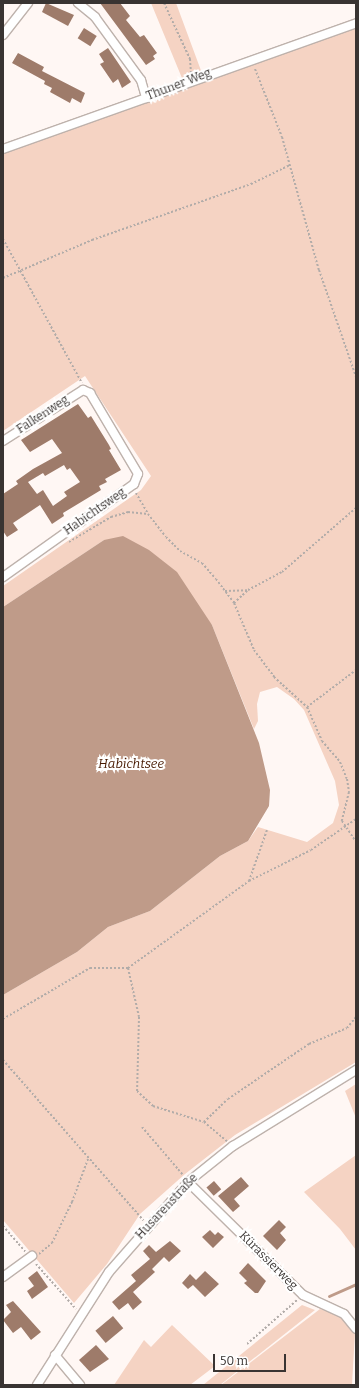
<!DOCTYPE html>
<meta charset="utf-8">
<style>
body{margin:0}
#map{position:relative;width:359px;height:1388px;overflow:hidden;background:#fff7f4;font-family:Bitter,serif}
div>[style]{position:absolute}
.green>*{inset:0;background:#f5d3c3}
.water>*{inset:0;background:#bf9b89}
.stream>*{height:3px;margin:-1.5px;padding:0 1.5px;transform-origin:1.5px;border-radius:1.5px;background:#bf9b89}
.building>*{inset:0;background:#9e7b6a;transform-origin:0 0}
.path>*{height:2px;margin-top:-1px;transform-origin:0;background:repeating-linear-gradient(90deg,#b2aca9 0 2px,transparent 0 4px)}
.roads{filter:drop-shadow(1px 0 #beb2ac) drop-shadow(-1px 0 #beb2ac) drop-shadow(0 1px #beb2ac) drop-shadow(0 -1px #beb2ac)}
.street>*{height:8px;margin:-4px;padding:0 4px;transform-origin:4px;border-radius:4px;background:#fff}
span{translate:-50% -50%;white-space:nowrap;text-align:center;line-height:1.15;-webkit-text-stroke:4px #fff;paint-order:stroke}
.street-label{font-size:12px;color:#393432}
.water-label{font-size:13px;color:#471900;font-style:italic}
.frame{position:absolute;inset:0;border:4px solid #393432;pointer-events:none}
.scale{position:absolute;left:213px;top:1354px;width:73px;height:18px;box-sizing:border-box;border:2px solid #393432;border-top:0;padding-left:5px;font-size:12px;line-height:14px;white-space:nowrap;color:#393432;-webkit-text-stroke:3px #fff;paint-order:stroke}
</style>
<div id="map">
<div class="green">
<i style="clip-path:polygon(151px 3px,176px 3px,203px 76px,356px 23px,356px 1062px,235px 1135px,185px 1174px,140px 1214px,107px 1264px,74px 1303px,3px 1220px,3px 995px,77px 952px,108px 927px,150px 911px,220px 856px,248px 841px,258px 827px,307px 842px,333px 823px,339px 805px,335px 781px,304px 710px,294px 699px,277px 687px,260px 692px,257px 704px,258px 721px,254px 729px,212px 625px,104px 540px,3px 607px,3px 586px,141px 490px,151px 476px,85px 376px,3px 431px,3px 150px,184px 83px)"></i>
<i style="clip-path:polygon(356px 1084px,356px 1118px,345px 1091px)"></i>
<i style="clip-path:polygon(356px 1155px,356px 1250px,340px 1229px,304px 1192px)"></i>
<i style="clip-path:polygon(302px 1305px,315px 1310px,220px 1385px,203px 1385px)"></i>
<i style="clip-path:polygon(320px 1309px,341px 1316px,355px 1333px,352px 1385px,221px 1385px)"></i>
<i style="clip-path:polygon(172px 1325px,215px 1366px,190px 1385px,114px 1385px,144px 1340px,151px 1347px)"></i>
</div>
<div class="water">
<i style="clip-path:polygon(123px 536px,149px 550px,177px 572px,212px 625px,259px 743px,270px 790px,269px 806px,248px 841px,220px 856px,150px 911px,108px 927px,77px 952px,3px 995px,3px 607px,104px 540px)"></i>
</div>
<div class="stream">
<i style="left:329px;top:1296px;width:30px;rotate:-24deg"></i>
</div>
<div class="building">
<i style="clip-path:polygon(46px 3px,74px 15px,68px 26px,42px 12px)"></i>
<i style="clip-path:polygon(100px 3px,120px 3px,130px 16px,126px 20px,140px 37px,144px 35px,157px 53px,153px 56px,155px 59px,146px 65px)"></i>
<i style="left:84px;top:28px;width:15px;height:12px;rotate:32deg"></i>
<i style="clip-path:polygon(108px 48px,131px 82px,122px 88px,118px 79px,113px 83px,100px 64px,104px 62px,99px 54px)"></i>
<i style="clip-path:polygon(18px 53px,44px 67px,42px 71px,85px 93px,81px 103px,72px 98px,70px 103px,50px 92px,52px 88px,44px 84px,45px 81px,12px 63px)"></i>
<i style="clip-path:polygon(evenodd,78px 404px,88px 418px,91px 416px,109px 445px,111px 449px,109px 450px,121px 470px,105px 479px,107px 482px,99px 486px,101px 490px,63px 513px,64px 516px,52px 524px,40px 505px,13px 523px,18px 530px,7px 537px,3px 531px,3px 494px,18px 484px,16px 481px,33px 469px,62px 453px,52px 439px,30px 452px,21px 440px,78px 404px,64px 465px,67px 470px,70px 468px,80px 482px,64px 492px,67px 496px,53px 506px,43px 490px,37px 494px,28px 482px,43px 473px,45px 476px,64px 465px)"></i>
<i style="clip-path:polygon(241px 1177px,249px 1186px,234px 1199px,240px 1206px,233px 1212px,218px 1196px)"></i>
<i style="left:214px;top:1181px;width:11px;height:10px;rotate:49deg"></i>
<i style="clip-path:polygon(279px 1220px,286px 1227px,280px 1233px,286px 1240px,277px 1250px,263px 1236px)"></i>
<i style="clip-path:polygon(210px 1230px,215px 1235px,218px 1232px,224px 1237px,213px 1248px,202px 1237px)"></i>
<i style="clip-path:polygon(170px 1241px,181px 1251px,169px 1262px,164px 1257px,152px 1269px,155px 1272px,133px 1292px,142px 1302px,133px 1310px,128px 1303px,119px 1310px,112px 1302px,136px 1281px,131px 1275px,150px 1259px,143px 1251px,149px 1245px,156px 1252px)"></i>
<i style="clip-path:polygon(248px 1263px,266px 1281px,258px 1293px,255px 1293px,244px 1283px,247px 1281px,239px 1273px)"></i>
<i style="clip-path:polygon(37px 1271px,48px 1287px,32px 1299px,27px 1291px,34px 1286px,28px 1278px)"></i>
<i style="clip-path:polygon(205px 1271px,219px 1284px,205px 1297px,193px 1285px,188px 1289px,182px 1283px,190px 1274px,196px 1280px)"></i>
<i style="clip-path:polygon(13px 1301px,41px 1332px,31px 1340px,21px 1327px,13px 1333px,3px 1320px,11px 1312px,6px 1305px)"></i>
<i style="left:113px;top:1316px;width:16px;height:23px;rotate:50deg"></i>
<i style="clip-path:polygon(96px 1345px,109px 1359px,90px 1372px,79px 1360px)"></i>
</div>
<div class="path">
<i style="left:164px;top:3px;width:62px;rotate:65.1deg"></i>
<i style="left:190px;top:59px;width:14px;rotate:86deg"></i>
<i style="left:255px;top:69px;width:73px;rotate:68.3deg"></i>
<i style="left:282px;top:137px;width:138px;rotate:74.5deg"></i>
<i style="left:319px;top:270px;width:113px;rotate:70.9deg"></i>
<i style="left:3px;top:239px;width:164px;rotate:61.3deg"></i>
<i style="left:3px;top:278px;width:97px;rotate:-23.1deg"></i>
<i style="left:92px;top:240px;width:169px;rotate:-19.4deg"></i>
<i style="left:251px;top:184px;width:43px;rotate:-26deg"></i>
<i style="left:136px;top:493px;width:24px;rotate:60deg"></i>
<i style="left:148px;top:514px;width:29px;rotate:52deg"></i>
<i style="left:166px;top:537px;width:20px;rotate:45deg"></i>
<i style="left:180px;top:551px;width:25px;rotate:29deg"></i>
<i style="left:202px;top:563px;width:21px;rotate:49deg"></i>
<i style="left:216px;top:579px;width:30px;rotate:53deg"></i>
<i style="left:234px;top:603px;width:51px;rotate:66.9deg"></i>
<i style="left:254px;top:650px;width:34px;rotate:53deg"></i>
<i style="left:274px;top:677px;width:45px;rotate:42.3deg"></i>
<i style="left:307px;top:707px;width:37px;rotate:66deg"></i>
<i style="left:322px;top:741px;width:28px;rotate:49deg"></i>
<i style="left:340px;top:762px;width:18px;rotate:68deg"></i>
<i style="left:347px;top:779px;width:13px;rotate:81deg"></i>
<i style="left:349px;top:792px;width:30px;rotate:104deg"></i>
<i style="left:342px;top:821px;width:25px;rotate:56deg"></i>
<i style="left:69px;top:542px;width:49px;rotate:-30.8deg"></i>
<i style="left:111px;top:517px;width:18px;rotate:-16deg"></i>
<i style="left:128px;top:512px;width:20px;rotate:6deg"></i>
<i style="left:225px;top:591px;width:23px;rotate:-2deg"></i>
<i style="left:248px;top:590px;width:38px;rotate:-28deg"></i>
<i style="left:282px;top:572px;width:98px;rotate:-40.9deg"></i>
<i style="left:234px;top:603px;width:18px;rotate:-43deg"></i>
<i style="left:307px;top:707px;width:61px;rotate:-37.1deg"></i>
<i style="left:249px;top:881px;width:54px;rotate:-70.6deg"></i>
<i style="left:128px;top:968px;width:50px;rotate:77.3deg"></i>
<i style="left:139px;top:1017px;width:74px;rotate:91.5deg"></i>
<i style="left:137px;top:1091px;width:22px;rotate:43deg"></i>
<i style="left:153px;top:1106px;width:53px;rotate:17.4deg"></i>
<i style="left:204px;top:1122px;width:30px;rotate:40deg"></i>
<i style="left:3px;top:1019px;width:101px;rotate:-30.4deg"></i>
<i style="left:90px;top:968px;width:38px"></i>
<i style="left:128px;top:968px;width:149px;rotate:-35.7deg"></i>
<i style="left:249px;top:881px;width:69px;rotate:-26.6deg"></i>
<i style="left:311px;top:850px;width:55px;rotate:-34.6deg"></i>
<i style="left:3px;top:1060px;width:213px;rotate:48.8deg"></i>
<i style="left:204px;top:1122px;width:33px;rotate:-44deg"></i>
<i style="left:228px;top:1099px;width:98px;rotate:-34.2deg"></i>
<i style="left:309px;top:1044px;width:41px;rotate:-22.8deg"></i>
<i style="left:347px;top:1028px;width:14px;rotate:-51deg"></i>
<i style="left:142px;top:1127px;width:63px;rotate:49.5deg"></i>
<i style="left:3px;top:1226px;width:35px;rotate:49deg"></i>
<i style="left:39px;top:1254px;width:17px;rotate:-40deg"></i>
<i style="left:52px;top:1243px;width:46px;rotate:-64deg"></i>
<i style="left:72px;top:1202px;width:46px;rotate:-69.6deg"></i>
<i style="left:36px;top:1264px;width:60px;rotate:48.4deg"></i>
<i style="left:247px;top:1344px;width:67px;rotate:-41.3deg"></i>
</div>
<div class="roads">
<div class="street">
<i style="left:78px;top:3px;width:22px;rotate:39deg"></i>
<i style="left:95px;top:17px;width:78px;rotate:53.9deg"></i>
<i style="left:141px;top:80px;width:19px;rotate:74deg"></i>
<i style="left:3px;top:35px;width:41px;rotate:-52deg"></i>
<i style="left:3px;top:149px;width:375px;rotate:-19.6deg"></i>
<i style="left:3px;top:441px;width:95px;rotate:-32.5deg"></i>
<i style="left:83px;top:390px;width:8px;rotate:23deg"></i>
<i style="left:90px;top:393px;width:94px;rotate:59.3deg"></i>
<i style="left:138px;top:474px;width:11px;rotate:112deg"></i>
<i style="left:134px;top:484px;width:161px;rotate:144.6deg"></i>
<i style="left:188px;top:1182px;width:161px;rotate:44.5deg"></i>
<i style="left:303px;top:1295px;width:45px;rotate:24.9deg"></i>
<i style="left:344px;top:1314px;width:19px;rotate:51deg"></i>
<i style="left:3px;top:1277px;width:36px;rotate:-36deg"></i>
<i style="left:55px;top:1355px;width:39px;rotate:50deg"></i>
<i style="left:37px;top:1385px;width:134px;rotate:-57.5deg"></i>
<i style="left:109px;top:1272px;width:120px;rotate:-48.7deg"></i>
<i style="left:188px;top:1182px;width:58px;rotate:-38.7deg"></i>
<i style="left:233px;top:1146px;width:145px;rotate:-31.7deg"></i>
</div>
</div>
<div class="street-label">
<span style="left:179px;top:85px;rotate:-21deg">Thuner Weg</span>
<span style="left:43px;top:415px;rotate:-33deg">Falkenweg</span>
<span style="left:95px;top:512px;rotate:-35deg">Habichtsweg</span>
<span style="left:167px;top:1207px;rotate:-47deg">Husarenstraße</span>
<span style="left:268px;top:1261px;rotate:45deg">Kürassierweg</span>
</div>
<div class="water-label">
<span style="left:131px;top:764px">Habichtsee</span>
</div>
<div class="frame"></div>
<div class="scale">50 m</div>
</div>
